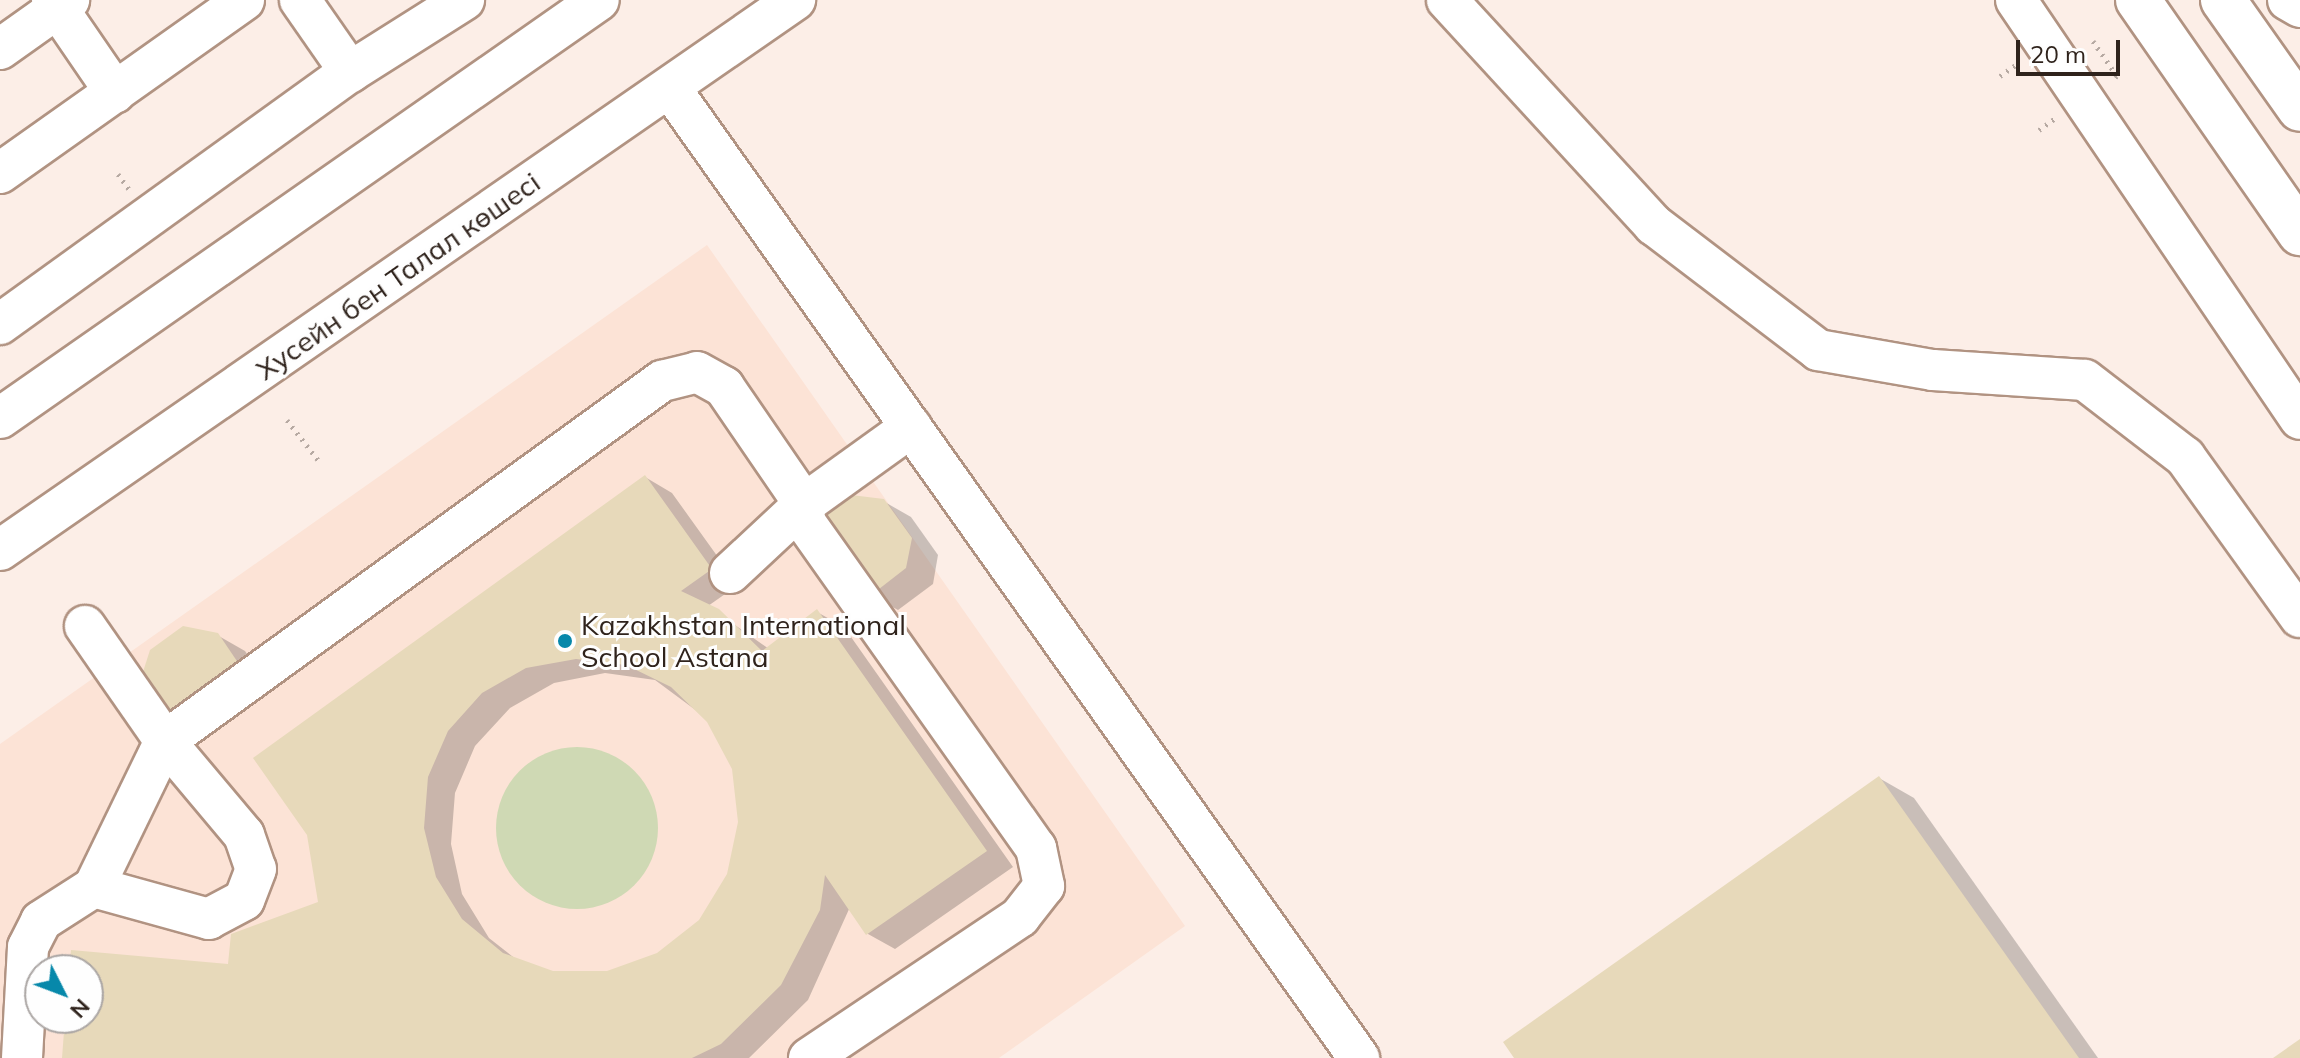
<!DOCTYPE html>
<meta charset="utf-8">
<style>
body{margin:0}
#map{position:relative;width:2300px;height:1058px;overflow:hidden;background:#fceee7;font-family:Mulish,sans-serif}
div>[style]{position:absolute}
.built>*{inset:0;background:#fce3d6}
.green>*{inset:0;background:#cfd9b4}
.round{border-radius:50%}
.shadow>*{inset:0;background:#0003}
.building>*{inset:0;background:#e7d9ba}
.path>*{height:5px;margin-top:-2.5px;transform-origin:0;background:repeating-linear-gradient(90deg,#b6a9a2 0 2px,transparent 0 8px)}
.roads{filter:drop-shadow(2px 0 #b19382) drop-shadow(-2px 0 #b19382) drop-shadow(0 2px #b19382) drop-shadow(0 -2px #b19382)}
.minor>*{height:40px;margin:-20px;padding:0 20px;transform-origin:20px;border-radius:20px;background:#fff}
.major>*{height:44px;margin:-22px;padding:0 22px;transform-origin:22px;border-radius:22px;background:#fff}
.dots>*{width:22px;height:22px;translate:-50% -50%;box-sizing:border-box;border:4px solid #fefefe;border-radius:50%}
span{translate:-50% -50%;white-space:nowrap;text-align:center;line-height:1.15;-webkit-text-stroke:6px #fefefe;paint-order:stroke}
.street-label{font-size:28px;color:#2f231c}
.poi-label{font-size:28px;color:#2f231c}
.left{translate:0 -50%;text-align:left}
.north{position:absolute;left:24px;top:954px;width:80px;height:80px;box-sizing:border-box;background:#fefefe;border:2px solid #aba6a4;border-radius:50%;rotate:132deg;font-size:22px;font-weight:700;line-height:32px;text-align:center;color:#2f231c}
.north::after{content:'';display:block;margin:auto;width:28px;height:36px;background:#0788aa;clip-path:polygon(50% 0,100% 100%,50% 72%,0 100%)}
.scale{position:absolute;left:2016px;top:40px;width:104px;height:36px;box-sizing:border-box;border:4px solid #2f231c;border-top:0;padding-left:10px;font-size:24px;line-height:28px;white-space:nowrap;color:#2f231c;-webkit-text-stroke:6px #fefefe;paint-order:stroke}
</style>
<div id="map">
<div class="built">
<i style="clip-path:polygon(evenodd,707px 245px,1185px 926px,999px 1058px,0 1058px,0 744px,707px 245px,40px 970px,88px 970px,88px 1018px,40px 1018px,40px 970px)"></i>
</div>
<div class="green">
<i class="round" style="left:496px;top:747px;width:162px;height:162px"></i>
</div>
<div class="shadow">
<i style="clip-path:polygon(evenodd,645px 477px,672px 493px,738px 585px,708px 606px,769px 649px,817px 612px,844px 627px,1013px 867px,895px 949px,868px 934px,850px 907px,808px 1000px,749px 1058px,64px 1058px,67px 1018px,88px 1018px,88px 970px,71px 970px,230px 966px,320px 903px,309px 834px,645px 477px,605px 673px,655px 680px,709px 720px,734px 769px,740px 822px,729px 875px,700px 921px,658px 955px,607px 973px,553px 973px,517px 960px,489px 938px,462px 894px,451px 844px,455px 793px,475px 746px,510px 708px,554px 683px,605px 673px)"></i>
<i style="clip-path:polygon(883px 501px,911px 517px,938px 555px,933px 584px,898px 610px,871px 595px)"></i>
<i style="clip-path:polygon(217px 635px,245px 651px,271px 689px,199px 740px)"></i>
<i style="clip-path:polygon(1879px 778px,1914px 798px,2098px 1058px,1517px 1058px)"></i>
</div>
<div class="building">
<i style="clip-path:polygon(evenodd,645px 475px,712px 569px,681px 591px,719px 609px,762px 651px,817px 609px,987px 851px,866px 935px,825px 875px,820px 910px,781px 985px,721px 1044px,692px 1058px,62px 1058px,65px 1018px,88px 1018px,88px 970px,69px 970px,71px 950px,228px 964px,231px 934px,318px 902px,307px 835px,253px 758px,645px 475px,576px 659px,626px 665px,671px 687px,707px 722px,732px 769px,738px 822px,727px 874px,699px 920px,657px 953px,607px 971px,553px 971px,503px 953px,462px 919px,436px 877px,424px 828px,428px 777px,448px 731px,482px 693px,526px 668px,576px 659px)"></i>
<i style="clip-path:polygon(851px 495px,884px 499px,912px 538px,906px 568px,870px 596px,817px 520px)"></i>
<i style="clip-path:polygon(183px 626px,218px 633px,245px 673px,170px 725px,142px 675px,150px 650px)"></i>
<i style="clip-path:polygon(1879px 776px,2079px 1058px,1514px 1058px,1503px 1042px)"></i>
<i style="clip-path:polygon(2300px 1039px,2300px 1058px,2273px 1058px)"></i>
</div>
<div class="path">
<i style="left:2093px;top:41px;width:42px;rotate:55.6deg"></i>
<i style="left:2117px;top:76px;width:7px;rotate:146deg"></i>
<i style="left:2000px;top:76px;width:19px;rotate:-35deg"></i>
<i style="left:2039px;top:130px;width:19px;rotate:-36deg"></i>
<i style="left:118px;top:174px;width:19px;rotate:54deg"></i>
<i style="left:287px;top:420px;width:51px;rotate:52.2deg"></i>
</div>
<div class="roads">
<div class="minor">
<i style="left:52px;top:0;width:112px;rotate:55.6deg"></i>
<i style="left:300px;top:0;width:88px;rotate:55.2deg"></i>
<i style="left:1447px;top:0;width:306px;rotate:47.4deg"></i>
<i style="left:1654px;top:225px;width:206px;rotate:37.3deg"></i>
<i style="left:1818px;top:350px;width:117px;rotate:9.9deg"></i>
<i style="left:1933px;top:370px;width:152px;rotate:3.8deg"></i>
<i style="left:2085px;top:380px;width:126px;rotate:37.6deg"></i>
<i style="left:2185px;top:457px;width:197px;rotate:54.3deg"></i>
<i style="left:2016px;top:0;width:506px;rotate:55.87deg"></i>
<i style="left:2288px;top:0;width:14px;rotate:30deg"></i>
<i style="left:0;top:49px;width:85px;rotate:-35.4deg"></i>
<i style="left:670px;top:88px;width:1190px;rotate:54.61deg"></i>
<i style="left:0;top:173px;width:299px;rotate:-35.3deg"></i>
<i style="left:0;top:324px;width:431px;rotate:-35.8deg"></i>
<i style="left:350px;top:72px;width:135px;rotate:-32.3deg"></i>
<i style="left:0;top:418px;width:730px;rotate:-34.91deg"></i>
<i style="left:0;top:550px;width:967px;rotate:-34.68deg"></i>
<i style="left:730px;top:573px;width:101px;rotate:-43deg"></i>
<i style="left:804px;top:504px;width:132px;rotate:-35.7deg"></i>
<i style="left:85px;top:626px;width:140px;rotate:55.2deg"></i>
<i style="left:165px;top:741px;width:123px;rotate:50deg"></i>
<i style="left:244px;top:835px;width:36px;rotate:71deg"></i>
<i style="left:256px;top:869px;width:33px;rotate:111deg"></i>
<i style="left:244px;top:900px;width:40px;rotate:152deg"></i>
<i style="left:209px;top:919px;width:119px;rotate:-164.5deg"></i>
<i style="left:22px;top:1058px;width:111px;rotate:-86.9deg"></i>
<i style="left:28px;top:947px;width:29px;rotate:-63deg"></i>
<i style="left:41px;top:921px;width:63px;rotate:-32.7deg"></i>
<i style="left:94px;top:887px;width:162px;rotate:-64.1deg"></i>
<i style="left:165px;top:741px;width:614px;rotate:-35.92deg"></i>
<i style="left:662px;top:381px;width:36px;rotate:-14deg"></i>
<i style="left:697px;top:372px;width:31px;rotate:29deg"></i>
<i style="left:724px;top:387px;width:142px;rotate:55.6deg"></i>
<i style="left:804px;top:504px;width:18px;rotate:87deg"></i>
<i style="left:805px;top:522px;width:400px;rotate:54.7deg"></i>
<i style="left:1036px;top:848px;width:39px;rotate:78deg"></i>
<i style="left:1044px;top:886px;width:39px;rotate:128deg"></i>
<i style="left:1020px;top:917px;width:254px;rotate:146.2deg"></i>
</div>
<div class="major">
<i style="left:2138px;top:0;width:284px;rotate:55.2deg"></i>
<i style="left:2223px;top:0;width:133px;rotate:54.8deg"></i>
</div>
</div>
<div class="dots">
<i style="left:565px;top:641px;background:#0788aa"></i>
</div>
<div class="street-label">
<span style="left:398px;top:276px;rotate:-35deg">Хусейн бен Талал көшесі</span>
</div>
<div class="poi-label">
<span class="left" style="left:581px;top:641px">Kazakhstan International<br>School Astana</span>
</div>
<div class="north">N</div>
<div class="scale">20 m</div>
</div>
